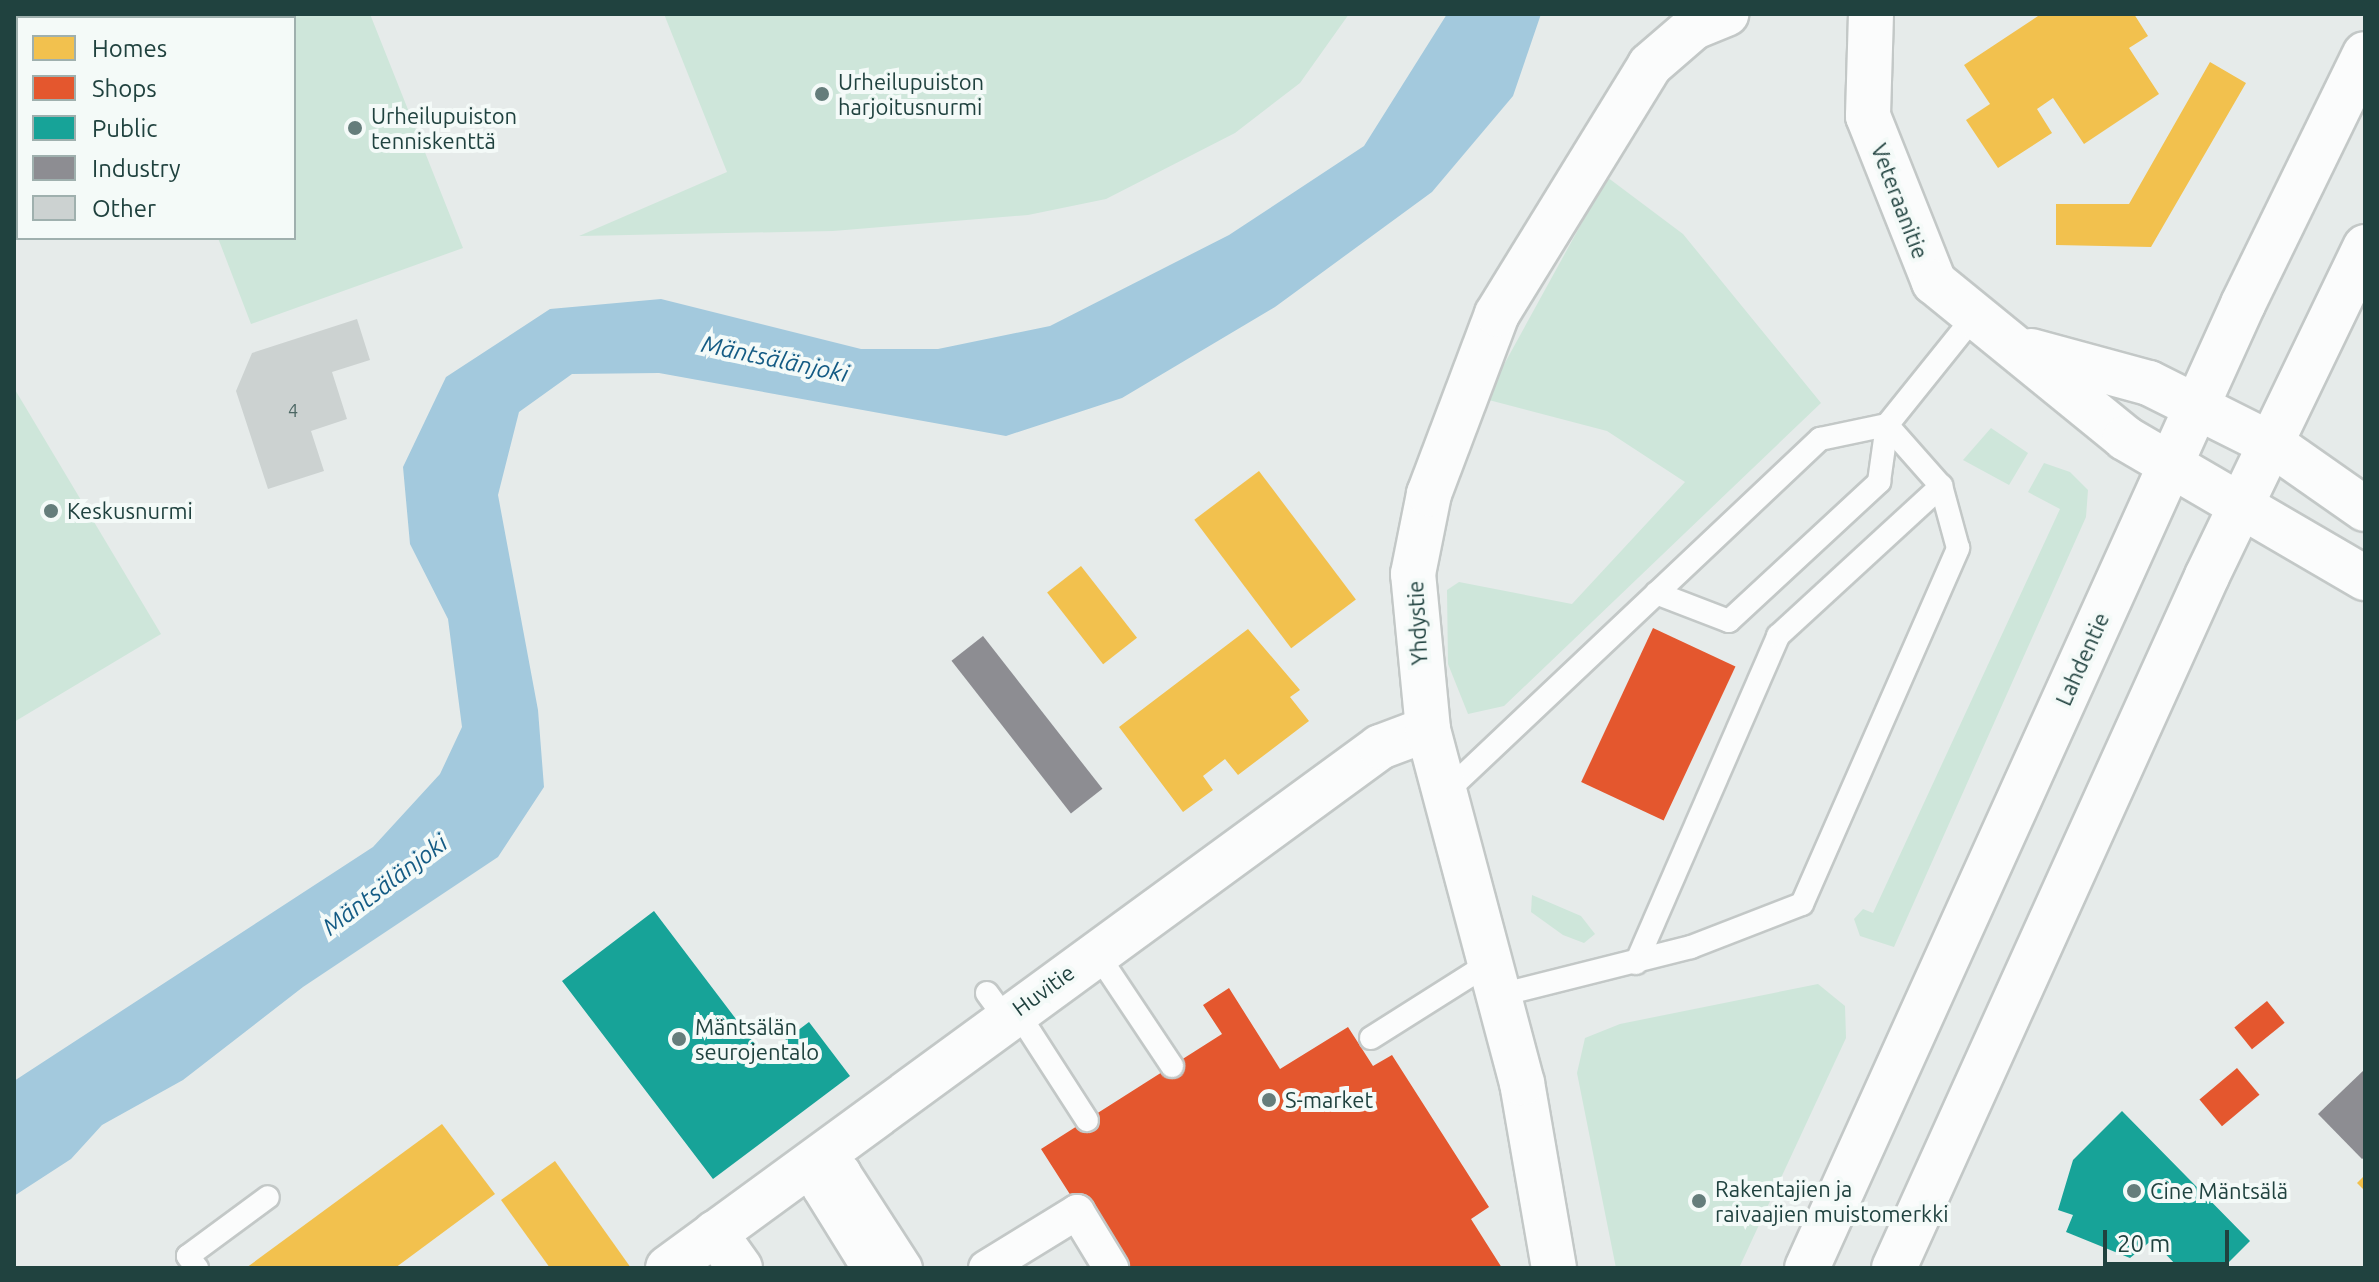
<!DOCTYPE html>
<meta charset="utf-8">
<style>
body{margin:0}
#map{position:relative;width:2379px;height:1282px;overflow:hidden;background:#e6ebea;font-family:Ubuntu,sans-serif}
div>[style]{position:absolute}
.green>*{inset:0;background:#cee6da}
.water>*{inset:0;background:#a3c9dd}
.homes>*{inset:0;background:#f2c14e;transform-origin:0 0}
.shops>*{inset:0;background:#e4572e;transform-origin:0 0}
.public>*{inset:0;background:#17a398}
.industry>*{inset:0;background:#8d8d92;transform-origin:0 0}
.building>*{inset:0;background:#ccd2d1}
.roads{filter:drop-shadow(2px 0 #c3c8c7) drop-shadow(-2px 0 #c3c8c7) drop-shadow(0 2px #c3c8c7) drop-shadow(0 -2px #c3c8c7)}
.service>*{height:22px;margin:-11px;padding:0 11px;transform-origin:11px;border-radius:11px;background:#fbfcfc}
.pedestrian>*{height:34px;margin:-17px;padding:0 17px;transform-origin:17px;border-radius:17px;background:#fbfcfc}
.minor>*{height:44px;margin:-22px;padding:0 22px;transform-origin:22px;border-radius:22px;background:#fbfcfc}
.tertiary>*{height:44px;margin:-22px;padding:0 22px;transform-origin:22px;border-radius:22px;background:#fbfcfc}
.secondary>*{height:44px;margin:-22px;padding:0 22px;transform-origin:22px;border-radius:22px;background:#fbfcfc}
.dots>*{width:22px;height:22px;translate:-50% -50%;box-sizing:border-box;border:4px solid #f4faf8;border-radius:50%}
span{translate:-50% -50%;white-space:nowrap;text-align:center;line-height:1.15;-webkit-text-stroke:8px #f4faf8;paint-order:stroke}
.number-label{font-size:18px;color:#4c6764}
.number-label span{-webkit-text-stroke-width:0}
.poi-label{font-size:22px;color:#20423f}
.left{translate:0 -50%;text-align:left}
.street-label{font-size:22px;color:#20423f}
.water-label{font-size:24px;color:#145b84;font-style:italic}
.frame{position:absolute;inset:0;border:16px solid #20423f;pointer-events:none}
.legend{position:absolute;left:16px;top:16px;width:280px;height:224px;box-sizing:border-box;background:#f4faf8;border:2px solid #9fb0ae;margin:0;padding:10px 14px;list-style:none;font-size:24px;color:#20423f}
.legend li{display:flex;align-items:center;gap:16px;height:40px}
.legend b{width:40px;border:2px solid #9fb0ae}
.scale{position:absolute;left:2103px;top:1230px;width:126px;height:36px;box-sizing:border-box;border:4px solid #20423f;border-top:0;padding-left:10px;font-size:24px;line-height:28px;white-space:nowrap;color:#20423f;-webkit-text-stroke:6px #f4faf8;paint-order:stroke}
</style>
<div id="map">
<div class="green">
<i style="clip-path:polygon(132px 14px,370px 14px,463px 248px,251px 324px,218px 238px,294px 238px,294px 18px)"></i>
<i style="clip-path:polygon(664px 14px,1349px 14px,1300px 83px,1235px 133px,1106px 199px,1028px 215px,833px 231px,579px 236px,727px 172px)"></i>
<i style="clip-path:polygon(1607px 177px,1683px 234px,1821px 403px,1504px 706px,1468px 714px,1448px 664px,1447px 590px,1459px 582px,1572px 604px,1685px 482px,1607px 431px,1485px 399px)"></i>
<i style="clip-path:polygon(14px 388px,161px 634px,14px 722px)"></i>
<i style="clip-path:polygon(1991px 428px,2028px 453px,2009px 485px,1963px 460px)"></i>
<i style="clip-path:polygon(2044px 463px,2070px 472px,2088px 490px,2086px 517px,1894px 947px,1860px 936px,1854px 919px,1863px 909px,1873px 913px,2060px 509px,2028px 492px)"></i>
<i style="clip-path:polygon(1532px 895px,1581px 916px,1595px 934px,1584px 943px,1563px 935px,1531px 912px)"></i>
<i style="clip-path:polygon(1818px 984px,1845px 1006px,1846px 1038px,1739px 1268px,1616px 1268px,1577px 1073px,1585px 1038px,1620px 1024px)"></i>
</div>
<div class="water">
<i style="clip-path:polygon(1447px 14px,1541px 14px,1513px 96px,1432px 192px,1275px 307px,1122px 398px,1006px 436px,659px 373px,572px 374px,519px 412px,498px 495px,538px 710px,544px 787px,498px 857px,303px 987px,183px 1080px,102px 1125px,71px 1159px,14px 1196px,14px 1081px,373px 847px,440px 774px,462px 727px,448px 619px,410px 544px,403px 467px,446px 377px,550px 309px,661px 299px,861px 349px,938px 349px,1050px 326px,1229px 235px,1364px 146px)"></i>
</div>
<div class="homes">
<i style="clip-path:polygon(2041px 14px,2134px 14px,2148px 36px,2129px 48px,2159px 94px,2084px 144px,2053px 98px,2037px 109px,2052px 133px,1998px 168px,1966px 120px,1990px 104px,1964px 65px)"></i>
<i style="clip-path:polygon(2210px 62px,2246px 83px,2151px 247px,2056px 245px,2056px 204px,2129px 204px)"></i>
<i style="left:1259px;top:471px;width:161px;height:81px;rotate:53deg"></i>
<i style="left:1081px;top:566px;width:91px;height:43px;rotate:52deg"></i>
<i style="clip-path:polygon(1248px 629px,1300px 690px,1290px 697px,1309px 721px,1238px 775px,1225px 759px,1203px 776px,1213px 790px,1183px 812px,1119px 727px)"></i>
<i style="clip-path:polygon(442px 1124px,495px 1194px,395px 1268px,246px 1268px)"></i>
<i style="clip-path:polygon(555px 1161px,631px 1268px,550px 1268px,501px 1200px)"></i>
<i style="clip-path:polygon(2365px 1175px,2365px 1191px,2357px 1183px)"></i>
</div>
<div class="shops">
<i style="left:1653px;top:628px;width:91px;height:170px;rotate:25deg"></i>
<i style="clip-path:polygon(1229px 988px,1280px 1069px,1348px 1027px,1373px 1066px,1392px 1055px,1489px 1207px,1471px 1219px,1502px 1268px,1117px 1268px,1041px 1149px,1222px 1034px,1203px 1005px)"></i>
<i style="left:2267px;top:1001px;width:28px;height:42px;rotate:51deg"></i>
<i style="left:2237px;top:1068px;width:35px;height:49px;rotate:50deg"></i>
</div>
<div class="public">
<i style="clip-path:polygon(654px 911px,764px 1056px,809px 1022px,850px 1076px,713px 1179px,562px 981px)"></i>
<i style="clip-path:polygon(2122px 1111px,2250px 1241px,2223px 1268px,2179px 1268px,2152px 1240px,2130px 1258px,2066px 1232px,2073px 1215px,2058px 1210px,2073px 1160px)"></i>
</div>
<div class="industry">
<i style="left:983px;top:636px;width:194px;height:40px;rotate:52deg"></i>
<i style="clip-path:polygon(2365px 1069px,2365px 1157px,2362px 1159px,2318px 1114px)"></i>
</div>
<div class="building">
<i style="clip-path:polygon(357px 319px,370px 360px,332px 372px,347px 419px,311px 431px,324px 471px,268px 489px,236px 391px,252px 353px)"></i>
</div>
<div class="roads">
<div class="service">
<i style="left:58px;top:14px;width:4px;rotate:76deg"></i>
<i style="left:1656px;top:593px;width:78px;rotate:21deg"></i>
<i style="left:1729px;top:621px;width:205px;rotate:-42.8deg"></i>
<i style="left:1879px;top:482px;width:58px;rotate:-82deg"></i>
<i style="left:1887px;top:425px;width:137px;rotate:-51.2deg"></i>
<i style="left:1445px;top:793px;width:516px;rotate:-43.35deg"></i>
<i style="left:1820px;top:439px;width:68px;rotate:-11.8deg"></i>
<i style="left:1096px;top:952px;width:137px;rotate:56.3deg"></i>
<i style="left:1636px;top:963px;width:357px;rotate:-66.5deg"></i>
<i style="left:1778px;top:636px;width:222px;rotate:-42.6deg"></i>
<i style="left:987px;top:993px;width:31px;rotate:54deg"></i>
<i style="left:1500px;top:995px;width:197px;rotate:-14.1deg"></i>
<i style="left:1691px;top:947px;width:119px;rotate:-21.2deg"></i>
<i style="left:1802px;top:904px;width:389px;rotate:-66.3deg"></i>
<i style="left:1958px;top:548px;width:64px;rotate:-105.3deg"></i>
<i style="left:1941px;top:486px;width:81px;rotate:-131.5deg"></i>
<i style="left:1016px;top:1010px;width:131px;rotate:57.2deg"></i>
<i style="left:1371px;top:1038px;width:142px;rotate:-32.3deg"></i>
<i style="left:197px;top:1268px;width:15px;rotate:-127deg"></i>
<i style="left:188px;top:1256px;width:99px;rotate:-36.4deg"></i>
</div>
<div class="pedestrian">
<i style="left:869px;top:1268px;width:93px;rotate:-121.8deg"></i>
<i style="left:820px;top:1189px;width:29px;rotate:-36deg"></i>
<i style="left:843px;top:1172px;width:114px;rotate:57.1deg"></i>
<i style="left:986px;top:1268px;width:107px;rotate:-31.6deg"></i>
<i style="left:1077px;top:1212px;width:66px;rotate:58.7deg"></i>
</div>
<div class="minor">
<i style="left:715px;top:1233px;width:43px;rotate:54.5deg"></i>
<i style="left:668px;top:1268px;width:882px;rotate:-36.19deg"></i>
<i style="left:1380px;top:747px;width:51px;rotate:-20.6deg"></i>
</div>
<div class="tertiary">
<i style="left:1554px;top:1268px;width:188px;rotate:-99.8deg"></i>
<i style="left:1522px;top:1083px;width:366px;rotate:-104.9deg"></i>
<i style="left:1428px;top:729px;width:156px;rotate:-95.5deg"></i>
<i style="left:1413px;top:574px;width:82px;rotate:-78.7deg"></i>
<i style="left:1429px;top:494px;width:192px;rotate:-69.3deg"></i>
<i style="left:1497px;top:314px;width:292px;rotate:-58.4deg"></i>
<i style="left:1650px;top:65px;width:58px;rotate:-40.8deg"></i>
<i style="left:1694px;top:27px;width:35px;rotate:-22deg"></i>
</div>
<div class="secondary">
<i style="left:1871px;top:14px;width:102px;rotate:91.7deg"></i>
<i style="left:1868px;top:116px;width:179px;rotate:68.3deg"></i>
<i style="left:1934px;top:282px;width:247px;rotate:39.2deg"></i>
<i style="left:2125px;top:438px;width:278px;rotate:30.3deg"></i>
<i style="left:2031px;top:351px;width:122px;rotate:15.2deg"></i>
<i style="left:2149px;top:383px;width:141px;rotate:26.6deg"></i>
<i style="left:2275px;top:446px;width:110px;rotate:35deg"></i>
<i style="left:1807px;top:1268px;width:1058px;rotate:-65.66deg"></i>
<i style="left:2243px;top:304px;width:278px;rotate:-64deg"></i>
<i style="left:1894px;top:1268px;width:759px;rotate:-65.66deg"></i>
<i style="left:2207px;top:576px;width:365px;rotate:-64.3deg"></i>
</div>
</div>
<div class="dots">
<i style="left:822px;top:94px;background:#657d7b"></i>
<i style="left:355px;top:128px;background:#657d7b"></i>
<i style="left:51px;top:511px;background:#657d7b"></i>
<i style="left:679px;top:1039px;background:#657d7b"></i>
<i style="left:1269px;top:1100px;background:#657d7b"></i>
<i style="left:2134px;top:1191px;background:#657d7b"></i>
<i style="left:1699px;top:1201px;background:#657d7b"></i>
</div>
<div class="number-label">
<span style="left:293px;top:410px">4</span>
</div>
<div class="poi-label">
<span class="left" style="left:838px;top:94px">Urheilupuiston<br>harjoitusnurmi</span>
<span class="left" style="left:371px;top:128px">Urheilupuiston<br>tenniskenttä</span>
<span class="left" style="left:67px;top:511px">Keskusnurmi</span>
<span class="left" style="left:695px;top:1039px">Mäntsälän<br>seurojentalo</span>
<span class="left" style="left:1285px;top:1100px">S-market</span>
<span class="left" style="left:1715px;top:1201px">Rakentajien ja<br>raivaajien muistomerkki</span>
<span class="left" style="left:2150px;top:1191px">Cine Mäntsälä</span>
</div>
<div class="street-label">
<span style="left:1900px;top:201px;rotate:69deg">Veteraanitie</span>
<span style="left:1417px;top:623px;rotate:-93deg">Yhdystie</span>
<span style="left:2082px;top:659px;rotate:-66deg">Lahdentie</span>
<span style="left:1043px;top:990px;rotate:-36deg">Huvitie</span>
</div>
<div class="water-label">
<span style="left:775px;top:359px;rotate:12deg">Mäntsälänjoki</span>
<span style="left:385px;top:885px;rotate:-37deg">Mäntsälänjoki</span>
</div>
<div class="frame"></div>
<ul class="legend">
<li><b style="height:22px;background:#f2c14e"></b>Homes</li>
<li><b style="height:22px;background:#e4572e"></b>Shops</li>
<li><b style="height:22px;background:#17a398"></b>Public</li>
<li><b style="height:22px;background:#8d8d92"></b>Industry</li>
<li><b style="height:22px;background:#ccd2d1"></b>Other</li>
</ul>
<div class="scale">20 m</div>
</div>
